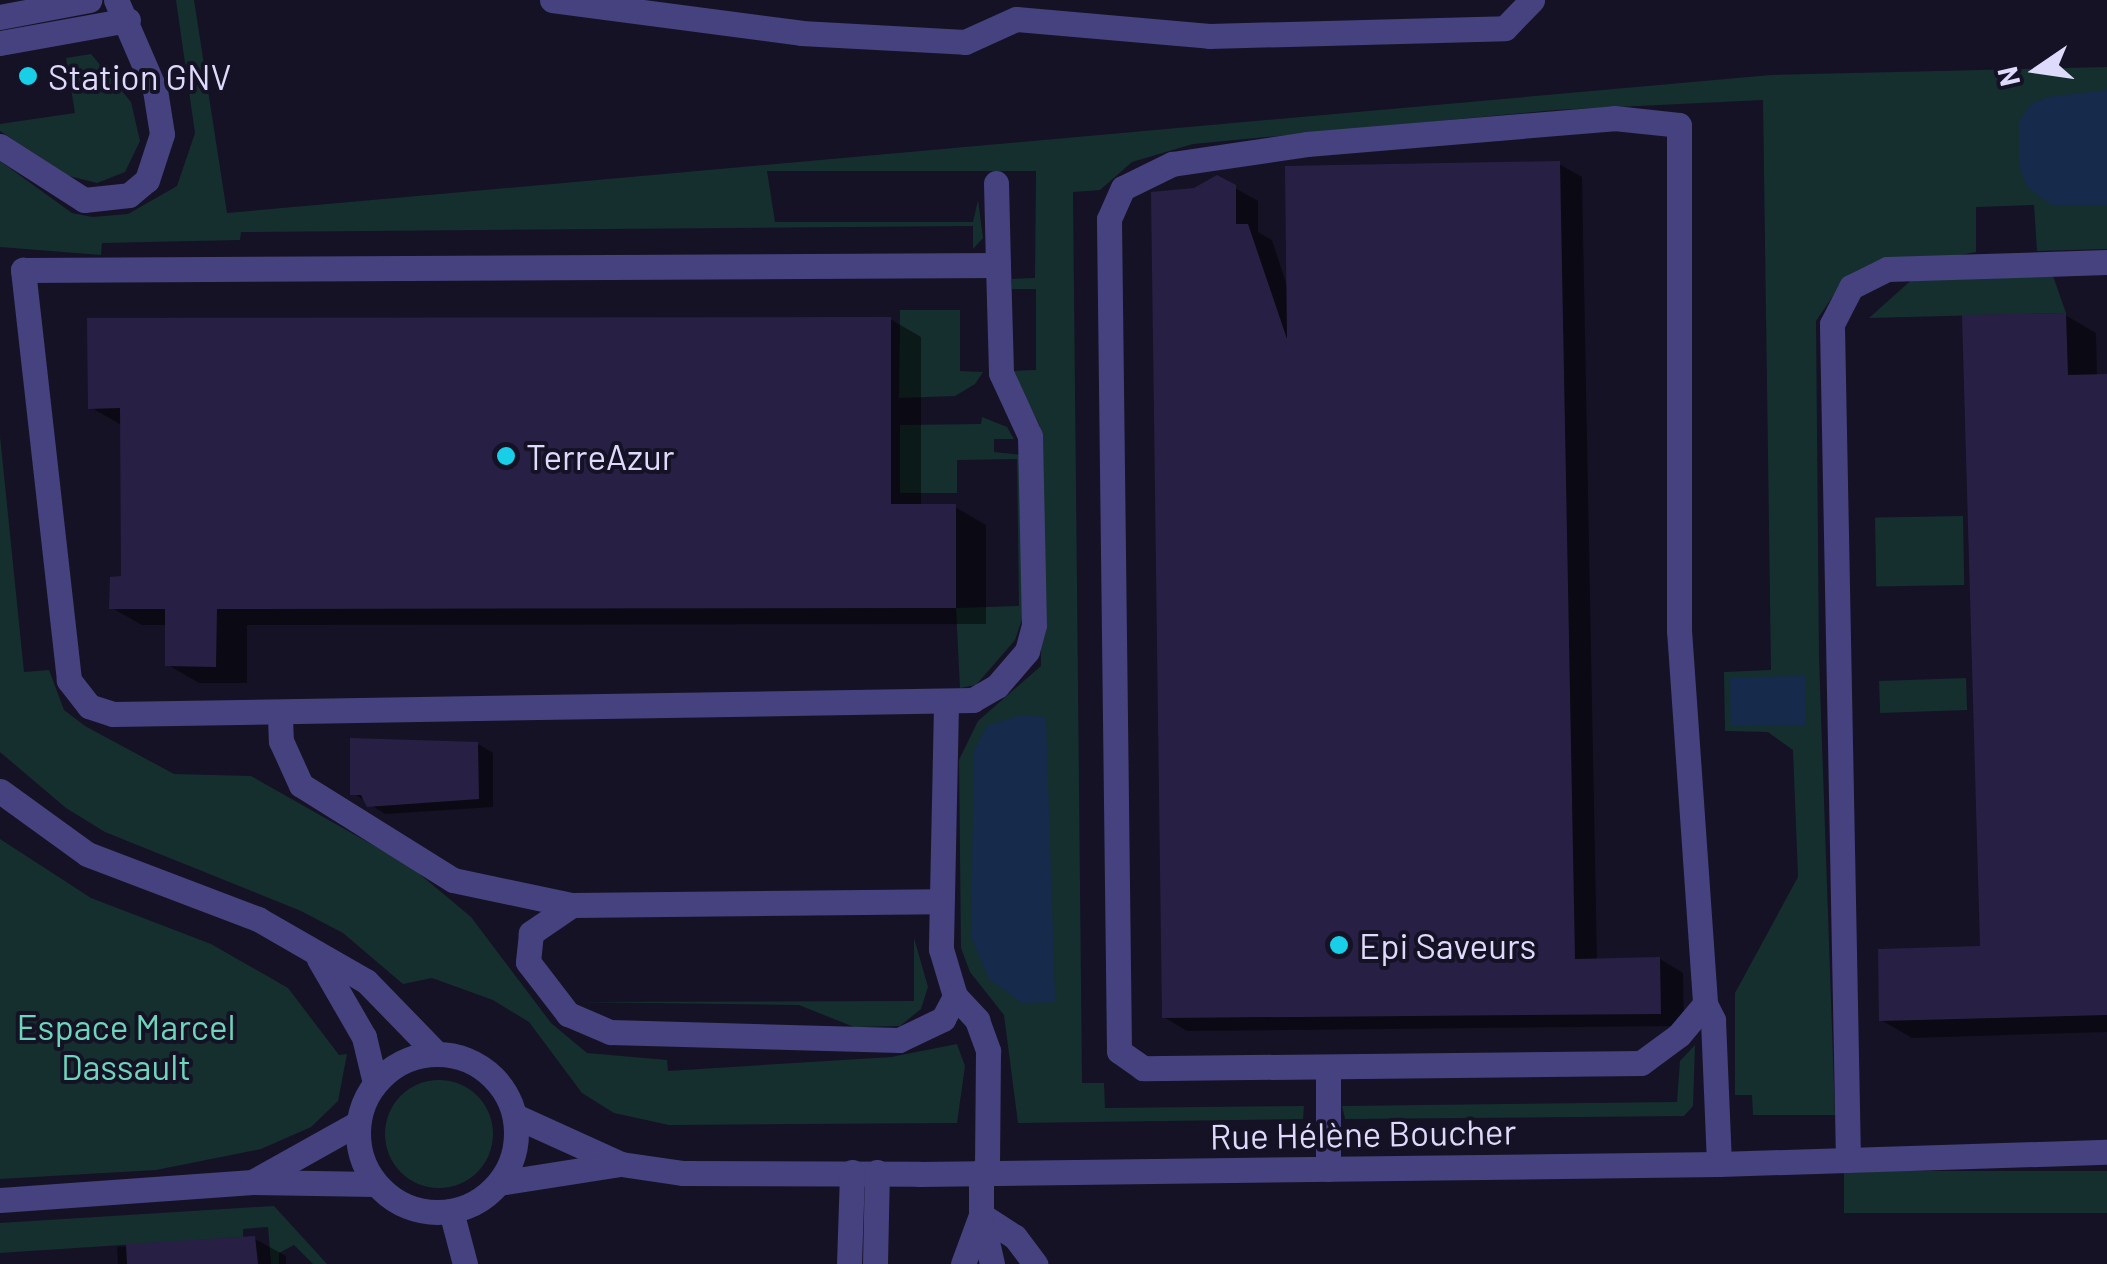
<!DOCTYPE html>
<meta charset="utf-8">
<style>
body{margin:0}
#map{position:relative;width:2107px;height:1264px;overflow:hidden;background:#151225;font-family:Barlow,sans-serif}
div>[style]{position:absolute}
.green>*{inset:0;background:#152f2e;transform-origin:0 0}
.round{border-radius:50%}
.water>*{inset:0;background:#162a4b;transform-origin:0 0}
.shadow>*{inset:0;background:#0007}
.building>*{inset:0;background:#282044}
.minor>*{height:25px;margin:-12.5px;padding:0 12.5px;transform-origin:12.5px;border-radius:12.5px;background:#45427f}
.minor>.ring{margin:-12.5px;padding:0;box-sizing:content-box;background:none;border:25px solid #45427f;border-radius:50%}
.dots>*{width:28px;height:28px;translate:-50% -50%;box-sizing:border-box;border:5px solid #151225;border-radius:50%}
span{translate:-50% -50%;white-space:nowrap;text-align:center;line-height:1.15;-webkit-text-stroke:8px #151225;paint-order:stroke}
.poi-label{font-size:35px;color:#dedafb}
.left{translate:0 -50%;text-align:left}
.park-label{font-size:35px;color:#6dd5bc}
.street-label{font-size:35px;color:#dedafb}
.north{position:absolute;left:1987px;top:20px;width:100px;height:100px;-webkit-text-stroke:8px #151225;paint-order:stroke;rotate:257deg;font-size:28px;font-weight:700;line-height:40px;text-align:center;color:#dedafb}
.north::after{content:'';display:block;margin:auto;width:35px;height:45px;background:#dedafb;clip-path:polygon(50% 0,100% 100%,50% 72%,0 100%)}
</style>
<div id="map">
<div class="green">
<i style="clip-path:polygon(176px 0,194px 0,227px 213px,1771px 75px,2107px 67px,2107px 249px,2037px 251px,2034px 205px,1976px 207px,1976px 252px,1846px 277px,1816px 321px,1819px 657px,1835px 1115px,1753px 1115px,1752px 1095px,1735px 1095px,1735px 993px,1798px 877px,1793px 750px,1768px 732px,1725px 731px,1724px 672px,1771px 670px,1763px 100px,1555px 110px,1193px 144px,1132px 162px,1100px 190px,1073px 192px,1082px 1083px,1104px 1083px,1105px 1108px,1304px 1106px,1303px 1119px,1018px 1123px,1004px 1015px,970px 972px,961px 948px,959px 760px,978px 721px,1041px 666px,1040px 426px,1012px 371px,1036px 370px,1036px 289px,1012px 289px,1012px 279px,1035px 278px,1036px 171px,767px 171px,775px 222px,973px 222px,978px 200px,983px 238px,973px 249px,973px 226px,241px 232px,240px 240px,102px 243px,101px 255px,0 247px,0 161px,72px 213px,92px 217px,128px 214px,177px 186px,195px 133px)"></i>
<i style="clip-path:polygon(91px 54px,131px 102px,140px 141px,125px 172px,97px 183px,69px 176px,0 131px,0 124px,75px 113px,66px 58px)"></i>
<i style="clip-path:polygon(1917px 275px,2053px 276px,2066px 313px,1869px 318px)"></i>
<i style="clip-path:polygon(900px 310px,960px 310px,960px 371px,983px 372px,975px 384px,955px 396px,899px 398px)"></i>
<i style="clip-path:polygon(982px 417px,1007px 427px,1014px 439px,994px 439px,994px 452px,1023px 455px,1026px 607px,1015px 640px,976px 685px,960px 688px,956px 608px,1019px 606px,1017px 459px,957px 460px,957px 493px,900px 493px,900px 425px,981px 424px)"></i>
<i style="clip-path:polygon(0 436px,24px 672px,49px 670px,64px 710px,85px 726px,174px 774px,251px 776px,410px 866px,471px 917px,551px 1023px,587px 1053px,667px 1060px,668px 1071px,891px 1057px,957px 1044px,965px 1066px,957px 1123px,669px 1125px,614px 1113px,582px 1093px,529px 1022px,493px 1000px,432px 978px,403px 984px,343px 933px,301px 911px,105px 832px,66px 808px,0 752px)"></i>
<i style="left:1963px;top:516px;width:69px;height:88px;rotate:89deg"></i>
<i style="left:1966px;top:678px;width:32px;height:87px;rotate:88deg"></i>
<i style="clip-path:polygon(0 839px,91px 898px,211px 944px,288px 988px,339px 1055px,347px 1054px,338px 1101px,311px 1127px,261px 1149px,156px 1170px,0 1179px)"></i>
<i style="clip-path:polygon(914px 938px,928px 987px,921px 1009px,900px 1026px,854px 1027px,799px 1005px,572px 1002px,914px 1001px)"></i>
<i style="clip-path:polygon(1695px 1045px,1693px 1106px,1684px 1116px,1345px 1119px,1342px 1106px,1677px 1102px,1680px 1061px)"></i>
<i class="round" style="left:385px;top:1080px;width:108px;height:108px"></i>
<i style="left:2107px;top:1171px;width:42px;height:263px;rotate:90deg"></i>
<i style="clip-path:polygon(274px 1206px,327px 1264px,313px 1264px,294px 1245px,279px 1253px,279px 1264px,271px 1264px,268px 1227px,243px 1229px,243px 1237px,0 1253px,0 1223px)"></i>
</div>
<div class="water">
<i style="clip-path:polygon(2107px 90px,2107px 206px,2052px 205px,2027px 187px,2019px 165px,2019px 121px,2031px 104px,2048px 97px)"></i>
<i style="left:1805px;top:676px;width:49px;height:75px;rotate:89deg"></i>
<i style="clip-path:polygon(1021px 715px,1046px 717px,1055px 1002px,1022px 1003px,989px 979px,971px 936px,974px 751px,987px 726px)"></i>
</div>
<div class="shadow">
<i style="clip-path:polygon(1559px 164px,1582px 177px,1597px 961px,1660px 959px,1683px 973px,1684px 1026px,1187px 1031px,1164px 1017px,1235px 188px,1258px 201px,1258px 232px,1272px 240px,1288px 289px)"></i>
<i style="clip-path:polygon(2065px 315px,2096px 333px,2097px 376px,2107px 376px,2107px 1032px,1912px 1038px,1881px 1020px,1983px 948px)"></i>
<i style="clip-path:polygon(890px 319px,921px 337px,921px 507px,955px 507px,986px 525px,986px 624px,247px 625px,247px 683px,199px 683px,168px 665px,168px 625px,142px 625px,112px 608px,123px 578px,123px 426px,90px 407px)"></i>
<i style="clip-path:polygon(478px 744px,493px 753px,493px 807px,385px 814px,353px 793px)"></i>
<i style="clip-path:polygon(255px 1239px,286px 1256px,286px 1264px,118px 1264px,117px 1247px)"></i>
</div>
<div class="building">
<i style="clip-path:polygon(1560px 161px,1575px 959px,1660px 957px,1661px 1014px,1162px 1018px,1151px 192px,1194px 188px,1217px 175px,1236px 185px,1236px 224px,1248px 224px,1287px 339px,1285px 166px)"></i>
<i style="clip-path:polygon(2066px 313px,2068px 375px,2107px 374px,2107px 1015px,1879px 1021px,1878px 949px,1980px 946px,1962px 315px)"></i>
<i style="clip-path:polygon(891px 317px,891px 504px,956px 504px,956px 608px,217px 609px,216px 667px,165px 666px,165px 609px,109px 609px,110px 577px,121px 576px,120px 408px,88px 409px,87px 318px)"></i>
<i style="clip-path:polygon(350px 738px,478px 742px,479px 799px,367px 807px,361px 795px,350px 795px)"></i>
<i style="clip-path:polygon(255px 1236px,258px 1264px,127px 1264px,126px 1244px)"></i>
</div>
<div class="minor">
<i style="left:552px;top:0;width:251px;rotate:7.5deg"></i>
<i style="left:801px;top:33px;width:164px;rotate:3.1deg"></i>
<i style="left:965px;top:42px;width:56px;rotate:-24.3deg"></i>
<i style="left:1016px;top:19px;width:194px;rotate:5deg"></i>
<i style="left:1209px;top:36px;width:296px;rotate:-1.5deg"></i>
<i style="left:1505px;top:28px;width:39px;rotate:-46deg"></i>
<i style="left:0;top:17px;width:91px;rotate:-10.8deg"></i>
<i style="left:0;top:43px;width:130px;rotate:-10.2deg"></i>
<i style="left:1614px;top:118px;width:65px;rotate:6.1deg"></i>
<i style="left:1679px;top:125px;width:505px;rotate:90deg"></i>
<i style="left:1679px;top:630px;width:375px;rotate:86deg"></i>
<i style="left:1705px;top:1004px;width:40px;rotate:130deg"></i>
<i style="left:1679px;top:1035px;width:47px;rotate:143.6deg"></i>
<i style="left:1641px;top:1063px;width:498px;rotate:179.4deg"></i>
<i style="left:1143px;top:1068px;width:29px;rotate:-145deg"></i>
<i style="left:1119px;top:1051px;width:832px;rotate:-90.69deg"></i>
<i style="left:1109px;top:219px;width:34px;rotate:-66deg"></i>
<i style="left:1123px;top:188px;width:55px;rotate:-26.1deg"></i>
<i style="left:1172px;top:164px;width:136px;rotate:-8.4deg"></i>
<i style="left:1307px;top:144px;width:308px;rotate:-4.8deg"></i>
<i style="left:0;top:146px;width:100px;rotate:32.7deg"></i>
<i style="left:84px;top:200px;width:45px;rotate:-6.3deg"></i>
<i style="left:129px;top:195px;width:23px;rotate:-40deg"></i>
<i style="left:147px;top:180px;width:48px;rotate:-71.9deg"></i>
<i style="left:162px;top:134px;width:45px;rotate:-99deg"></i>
<i style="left:155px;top:90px;width:98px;rotate:-113.4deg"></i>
<i style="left:996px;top:183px;width:82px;rotate:88.6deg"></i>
<i style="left:998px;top:265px;width:108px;rotate:88.4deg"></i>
<i style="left:1001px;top:373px;width:69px;rotate:65.3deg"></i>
<i style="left:1030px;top:436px;width:189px;rotate:88.8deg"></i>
<i style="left:1034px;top:625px;width:27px;rotate:105deg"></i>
<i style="left:1027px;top:651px;width:46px;rotate:130.6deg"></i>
<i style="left:997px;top:686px;width:28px;rotate:150deg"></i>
<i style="left:973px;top:700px;width:860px;rotate:179.07deg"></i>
<i style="left:113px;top:714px;width:25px;rotate:-162deg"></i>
<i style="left:89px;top:706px;width:33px;rotate:-128deg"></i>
<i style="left:69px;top:680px;width:413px;rotate:-96.4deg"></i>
<i style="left:23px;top:270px;width:975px;rotate:-0.29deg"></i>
<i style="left:946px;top:705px;width:244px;rotate:91.2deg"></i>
<i style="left:941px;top:949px;width:49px;rotate:73.4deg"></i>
<i style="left:955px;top:996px;width:33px;rotate:47deg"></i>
<i style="left:977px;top:1020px;width:33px;rotate:70deg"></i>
<i style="left:988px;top:1051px;width:120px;rotate:90.5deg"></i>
<i style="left:280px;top:716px;width:25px;rotate:88deg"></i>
<i style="left:281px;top:741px;width:48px;rotate:65.6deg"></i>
<i style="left:301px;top:785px;width:179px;rotate:32deg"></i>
<i style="left:453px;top:880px;width:122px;rotate:11.9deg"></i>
<i style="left:572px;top:905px;width:368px;rotate:-0.6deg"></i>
<i style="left:0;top:791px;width:107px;rotate:35.9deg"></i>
<i style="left:87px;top:854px;width:183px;rotate:20.8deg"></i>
<i style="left:258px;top:919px;width:125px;rotate:29.9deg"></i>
<i style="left:366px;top:981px;width:100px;rotate:45.8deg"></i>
<i style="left:572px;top:905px;width:50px;rotate:145.7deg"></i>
<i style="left:531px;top:933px;width:29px;rotate:96deg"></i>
<i style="left:528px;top:962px;width:66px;rotate:52.4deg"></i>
<i style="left:568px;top:1014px;width:46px;rotate:23.2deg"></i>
<i style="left:610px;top:1032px;width:289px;rotate:1.6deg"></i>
<i style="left:899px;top:1040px;width:49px;rotate:-25.5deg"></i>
<i style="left:943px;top:1019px;width:26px;rotate:-62deg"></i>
<i style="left:319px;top:959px;width:90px;rotate:60deg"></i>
<i style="left:364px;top:1037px;width:47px;rotate:76.6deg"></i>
<i style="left:1705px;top:1004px;width:18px;rotate:63deg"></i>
<i style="left:1713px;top:1020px;width:144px;rotate:87.6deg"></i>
<i class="ring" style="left:358px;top:1054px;width:133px;height:133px"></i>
<i style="left:1328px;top:1070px;width:99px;rotate:90deg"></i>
<i style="left:515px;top:1116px;width:116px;rotate:24.4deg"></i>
<i style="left:1848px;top:1160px;width:836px;rotate:-91.1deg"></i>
<i style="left:1832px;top:324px;width:42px;rotate:-62.8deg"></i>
<i style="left:1851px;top:287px;width:40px;rotate:-26.6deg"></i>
<i style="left:1887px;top:269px;width:220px;rotate:-1.8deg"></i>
<i style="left:256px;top:1180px;width:117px;rotate:-29.2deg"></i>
<i style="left:499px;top:1183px;width:123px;rotate:-8.9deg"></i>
<i style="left:621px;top:1164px;width:63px;rotate:8.3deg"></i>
<i style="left:683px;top:1173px;width:236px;rotate:0.2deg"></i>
<i style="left:919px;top:1174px;width:800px;rotate:-0.72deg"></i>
<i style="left:1719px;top:1164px;width:388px;rotate:-1.8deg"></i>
<i style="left:0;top:1200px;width:253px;rotate:-4.1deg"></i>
<i style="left:252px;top:1182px;width:123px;rotate:0.9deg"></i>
<i style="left:451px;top:1211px;width:55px;rotate:75.2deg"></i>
<i style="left:981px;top:1215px;width:40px;rotate:32.9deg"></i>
<i style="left:1015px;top:1237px;width:34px;rotate:53deg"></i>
<i style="left:981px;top:1215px;width:50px;rotate:77.3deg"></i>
<i style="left:849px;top:1264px;width:92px;rotate:-88.1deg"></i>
<i style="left:875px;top:1264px;width:92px;rotate:-88.8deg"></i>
<i style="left:963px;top:1264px;width:52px;rotate:-69.8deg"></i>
<i style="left:981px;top:1215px;width:44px;rotate:-90deg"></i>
</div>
<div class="dots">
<i style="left:28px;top:76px;background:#19cfe8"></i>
<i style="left:506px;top:456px;background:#19cfe8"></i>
<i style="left:1339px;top:945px;background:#19cfe8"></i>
</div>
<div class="poi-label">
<span class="left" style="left:48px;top:76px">Station GNV</span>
<span class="left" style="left:526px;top:456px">TerreAzur</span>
<span class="left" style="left:1359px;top:945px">Epi Saveurs</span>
</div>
<div class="park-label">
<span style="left:126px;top:1046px">Espace Marcel<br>Dassault</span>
</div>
<div class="street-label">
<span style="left:1363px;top:1133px;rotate:-1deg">Rue Hélène Boucher</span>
</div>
<div class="north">N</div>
</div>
